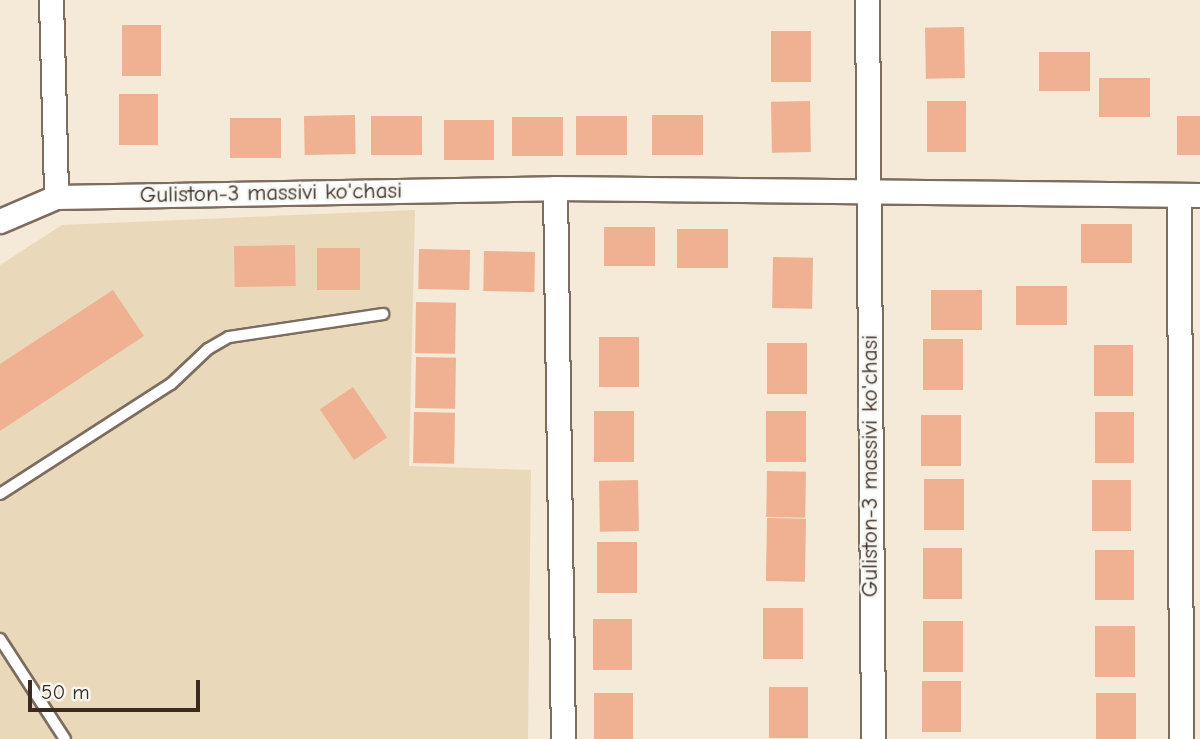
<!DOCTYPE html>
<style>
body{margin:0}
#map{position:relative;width:1200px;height:739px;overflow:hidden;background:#f5e9d8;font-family:"Comic Neue",sans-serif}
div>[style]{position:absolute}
.built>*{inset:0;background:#e9d9ba}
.building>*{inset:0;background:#efb191;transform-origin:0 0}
.roads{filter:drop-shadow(2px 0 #7c6d5f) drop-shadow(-2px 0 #7c6d5f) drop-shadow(0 2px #7c6d5f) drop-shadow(0 -2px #7c6d5f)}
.lane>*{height:10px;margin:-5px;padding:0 5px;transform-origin:5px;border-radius:5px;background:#fff}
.street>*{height:23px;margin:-11.5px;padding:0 11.5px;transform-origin:11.5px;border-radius:11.5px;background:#fff}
span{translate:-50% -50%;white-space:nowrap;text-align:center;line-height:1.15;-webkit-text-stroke:5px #f6f6f2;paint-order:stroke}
.street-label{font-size:23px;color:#3b2a1e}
.scale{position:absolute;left:28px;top:680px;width:172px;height:32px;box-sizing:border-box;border:4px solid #3b2a1e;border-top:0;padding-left:9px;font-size:21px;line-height:24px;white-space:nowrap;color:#3b2a1e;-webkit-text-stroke:5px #f6f6f2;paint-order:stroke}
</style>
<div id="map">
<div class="built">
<i style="clip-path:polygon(415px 210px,409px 466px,531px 470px,528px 739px,0 739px,0 265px,62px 225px)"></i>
</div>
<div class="building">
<i style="left:122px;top:25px;width:39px;height:51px"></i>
<i style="left:964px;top:27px;width:51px;height:39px;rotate:89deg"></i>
<i style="left:771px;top:31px;width:40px;height:51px"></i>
<i style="left:1039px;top:52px;width:51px;height:39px"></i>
<i style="left:1099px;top:78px;width:51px;height:39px"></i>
<i style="left:119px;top:94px;width:39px;height:51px"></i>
<i style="left:810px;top:101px;width:51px;height:39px;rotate:89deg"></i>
<i style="left:927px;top:101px;width:39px;height:51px"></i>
<i style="left:355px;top:115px;width:39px;height:51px;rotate:89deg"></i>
<i style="left:652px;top:115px;width:51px;height:40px"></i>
<i style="left:422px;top:116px;width:39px;height:51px;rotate:90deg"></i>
<i style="left:576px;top:116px;width:51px;height:39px"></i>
<i style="left:1177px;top:116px;width:23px;height:39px"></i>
<i style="left:512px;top:117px;width:51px;height:39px"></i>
<i style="left:281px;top:118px;width:40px;height:51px;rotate:90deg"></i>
<i style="left:444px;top:120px;width:50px;height:40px"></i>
<i style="left:1081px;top:224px;width:51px;height:39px"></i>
<i style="left:604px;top:227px;width:51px;height:39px"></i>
<i style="left:677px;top:229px;width:51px;height:39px"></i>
<i style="left:295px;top:245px;width:41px;height:61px;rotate:89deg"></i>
<i style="left:317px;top:248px;width:43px;height:42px"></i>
<i style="left:419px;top:249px;width:51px;height:40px;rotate:1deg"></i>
<i style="left:484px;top:251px;width:51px;height:40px;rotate:1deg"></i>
<i style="left:773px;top:257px;width:40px;height:51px;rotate:1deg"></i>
<i style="left:1016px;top:286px;width:51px;height:39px"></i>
<i style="clip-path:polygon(113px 290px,144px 336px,0 431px,0 364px)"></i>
<i style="left:931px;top:290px;width:51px;height:40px"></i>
<i style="left:416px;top:302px;width:40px;height:51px;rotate:1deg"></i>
<i style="left:599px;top:337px;width:40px;height:50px"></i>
<i style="left:923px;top:339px;width:40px;height:51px"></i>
<i style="left:767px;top:343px;width:40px;height:51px"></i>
<i style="left:1094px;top:345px;width:39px;height:51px"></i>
<i style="left:416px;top:357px;width:40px;height:51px;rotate:1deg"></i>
<i style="left:353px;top:387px;width:61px;height:40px;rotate:56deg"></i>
<i style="left:594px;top:411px;width:40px;height:51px"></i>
<i style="left:766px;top:411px;width:40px;height:51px"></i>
<i style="left:414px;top:412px;width:41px;height:51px;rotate:1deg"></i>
<i style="left:1095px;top:412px;width:39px;height:51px"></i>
<i style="left:961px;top:415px;width:51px;height:40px;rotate:90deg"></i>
<i style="left:767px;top:471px;width:39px;height:46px;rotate:1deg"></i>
<i style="left:924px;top:479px;width:40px;height:51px"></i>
<i style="left:638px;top:480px;width:51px;height:39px;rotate:89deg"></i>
<i style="left:1131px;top:480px;width:51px;height:39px;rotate:90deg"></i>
<i style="left:767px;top:518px;width:39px;height:63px;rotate:1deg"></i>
<i style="left:637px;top:542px;width:51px;height:40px;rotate:90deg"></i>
<i style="left:923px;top:548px;width:39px;height:51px"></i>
<i style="left:1095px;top:550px;width:39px;height:50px"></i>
<i style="left:803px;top:608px;width:51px;height:40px;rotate:90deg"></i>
<i style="left:593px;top:619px;width:39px;height:51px"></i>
<i style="left:923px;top:621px;width:40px;height:51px"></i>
<i style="left:1095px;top:626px;width:40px;height:51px"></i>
<i style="left:961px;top:681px;width:51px;height:39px;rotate:90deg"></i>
<i style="left:769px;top:687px;width:39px;height:51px"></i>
<i style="left:594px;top:693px;width:39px;height:46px"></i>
<i style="left:1096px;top:693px;width:40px;height:46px"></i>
</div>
<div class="roads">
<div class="lane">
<i style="left:0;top:494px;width:203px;rotate:-32.8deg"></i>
<i style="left:171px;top:384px;width:51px;rotate:-43.4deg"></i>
<i style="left:208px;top:349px;width:24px;rotate:-30deg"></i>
<i style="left:229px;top:337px;width:156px;rotate:-8.5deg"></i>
<i style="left:0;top:639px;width:119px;rotate:57deg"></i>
</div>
<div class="street">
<i style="left:51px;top:0;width:197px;rotate:88.5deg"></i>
<i style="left:867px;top:0;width:739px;rotate:89.53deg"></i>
<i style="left:555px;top:188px;width:551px;rotate:89.17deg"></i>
<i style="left:1179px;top:196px;width:543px;rotate:89.79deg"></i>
<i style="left:0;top:221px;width:61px;rotate:-23.2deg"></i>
<i style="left:56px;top:197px;width:499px;rotate:-1deg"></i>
<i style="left:555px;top:188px;width:645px;rotate:0.62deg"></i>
</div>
</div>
<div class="street-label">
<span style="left:271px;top:193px;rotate:-1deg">Guliston-3 massivi ko'chasi</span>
<span style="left:870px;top:466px;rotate:-90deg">Guliston-3 massivi ko'chasi</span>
</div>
<div class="scale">50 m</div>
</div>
